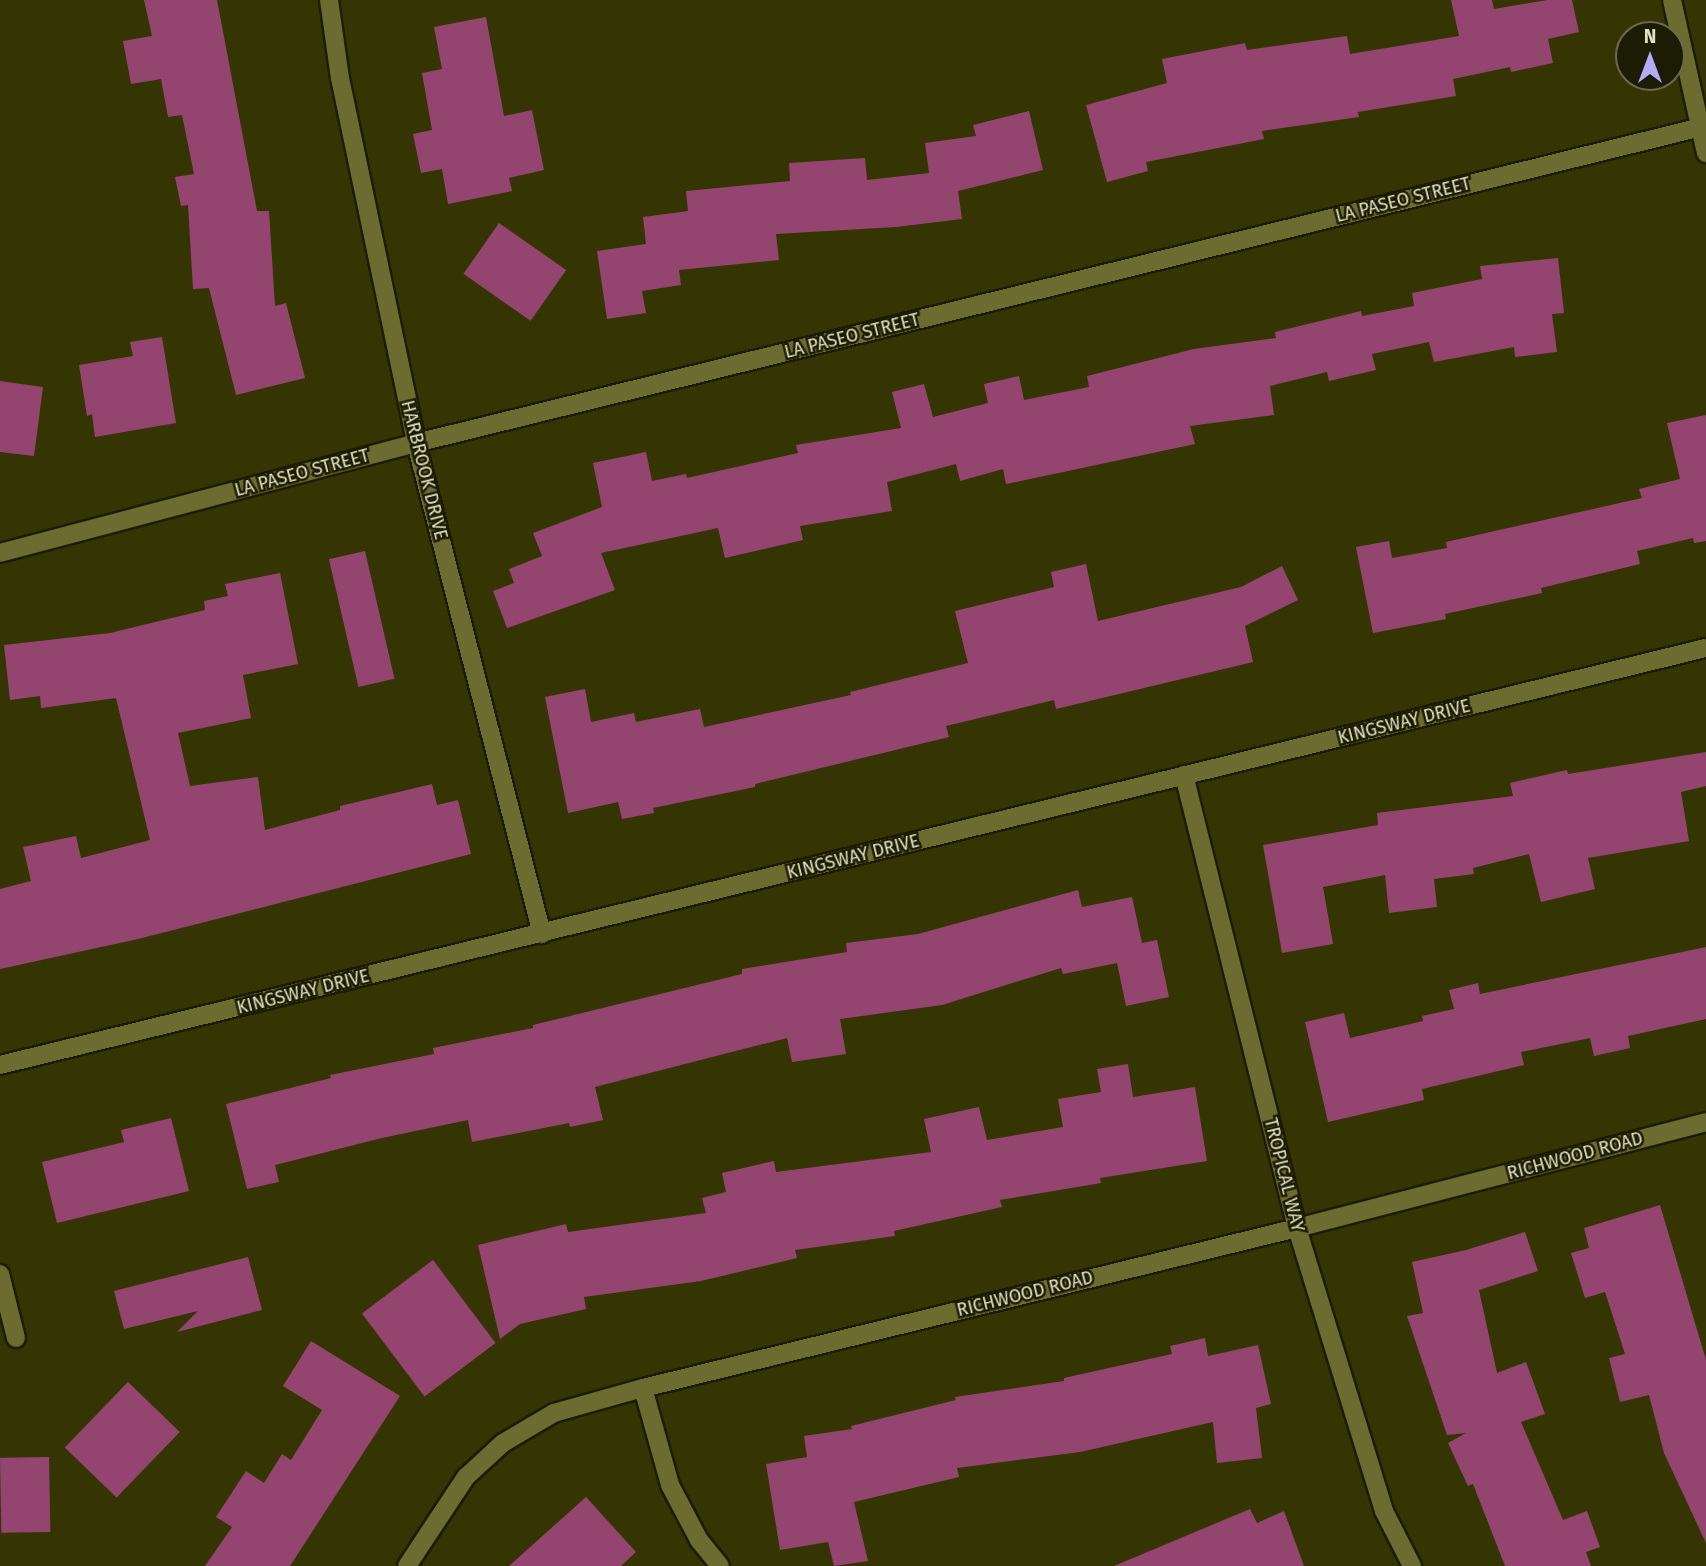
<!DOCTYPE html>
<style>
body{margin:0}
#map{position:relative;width:1706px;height:1566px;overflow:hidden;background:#353504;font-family:"Fira Sans",sans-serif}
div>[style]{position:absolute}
.building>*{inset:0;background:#93456f;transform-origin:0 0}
.roads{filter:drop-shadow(2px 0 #1c1c00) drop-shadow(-2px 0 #1c1c00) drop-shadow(0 2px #1c1c00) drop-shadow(0 -2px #1c1c00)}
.minor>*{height:18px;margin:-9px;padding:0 9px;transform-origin:9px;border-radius:9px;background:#6c6c30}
span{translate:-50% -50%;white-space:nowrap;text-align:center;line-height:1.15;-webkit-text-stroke:5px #1c1b03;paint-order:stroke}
.street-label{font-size:18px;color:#e0e1c2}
.north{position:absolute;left:1615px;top:21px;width:70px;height:70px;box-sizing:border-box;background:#1c1b03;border:2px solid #6a6a4f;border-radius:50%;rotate:0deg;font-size:19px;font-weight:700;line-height:28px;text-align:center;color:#e0e1c2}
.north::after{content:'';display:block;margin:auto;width:24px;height:32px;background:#b4acf9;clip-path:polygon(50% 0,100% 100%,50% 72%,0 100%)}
</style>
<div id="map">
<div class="building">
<i style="clip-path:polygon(144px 0,217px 0,257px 211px,269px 211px,275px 306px,286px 303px,305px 378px,236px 395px,209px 288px,193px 289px,188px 205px,181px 206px,175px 177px,194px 174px,182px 115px,168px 117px,161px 79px,131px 84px,123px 41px,152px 36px)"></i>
<i style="clip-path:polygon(1451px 0,1492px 0,1494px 9px,1547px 0,1572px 0,1579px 32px,1548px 39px,1553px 63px,1511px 72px,1510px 67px,1453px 79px,1456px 96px,1358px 112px,1359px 117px,1262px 131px,1264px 139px,1146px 162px,1148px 171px,1107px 182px,1086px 105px,1167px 83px,1162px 59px,1245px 43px,1247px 50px,1347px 36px,1350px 54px,1459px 36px)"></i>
<i style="clip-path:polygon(486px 17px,504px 116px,532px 110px,544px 170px,509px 178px,512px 191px,448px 204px,442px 169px,421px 173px,413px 134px,432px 130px,422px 73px,442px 69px,434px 27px)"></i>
<i style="clip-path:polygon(1029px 111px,1043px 170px,958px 191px,962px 219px,896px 227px,776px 234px,779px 260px,679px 270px,681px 285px,642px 291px,646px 313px,607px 319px,597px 251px,646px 244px,643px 217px,688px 211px,686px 191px,790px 181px,789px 163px,865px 158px,867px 180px,929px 173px,925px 143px,976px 136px,973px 125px)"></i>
<i style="left:499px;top:223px;width:82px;height:62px;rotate:35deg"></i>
<i style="clip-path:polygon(1558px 258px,1564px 313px,1552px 314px,1557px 352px,1515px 357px,1514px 347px,1434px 362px,1429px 342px,1372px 354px,1376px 370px,1329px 381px,1327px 372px,1270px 386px,1274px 415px,1190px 426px,1195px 444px,1006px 484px,1003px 469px,960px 481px,956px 464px,887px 482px,892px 511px,800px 526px,803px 540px,725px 558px,718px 528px,601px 553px,615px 590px,507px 628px,493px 591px,514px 583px,509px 569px,542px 556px,533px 533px,602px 507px,593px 463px,646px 452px,652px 481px,686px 474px,687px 478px,798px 453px,796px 445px,901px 428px,892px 392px,924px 384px,933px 417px,988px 403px,984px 384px,1019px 376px,1024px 400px,1089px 387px,1087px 376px,1194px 349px,1276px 338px,1275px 332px,1361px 311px,1362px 316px,1414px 306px,1412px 293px,1482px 279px,1480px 266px)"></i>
<i style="clip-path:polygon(162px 337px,176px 423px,95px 437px,92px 414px,87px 416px,79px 365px,133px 356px,130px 342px)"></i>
<i style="clip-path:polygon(0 381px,43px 387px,34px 456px,0 452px)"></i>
<i style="clip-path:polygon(1706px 415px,1706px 541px,1694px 543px,1693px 538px,1637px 551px,1640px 564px,1541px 588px,1542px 593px,1445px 614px,1446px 619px,1373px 633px,1356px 547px,1389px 541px,1392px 558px,1447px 548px,1446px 542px,1642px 498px,1639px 489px,1680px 479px,1667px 423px)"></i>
<i style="left:365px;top:551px;width:131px;height:37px;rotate:77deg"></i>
<i style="clip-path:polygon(1086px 564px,1098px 621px,1241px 587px,1282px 566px,1298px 600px,1245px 626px,1253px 662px,1056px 709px,1054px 700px,946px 726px,949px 737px,755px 784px,755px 787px,653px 808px,654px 813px,622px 819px,618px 802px,568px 813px,545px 697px,585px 689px,591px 722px,634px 713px,636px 722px,700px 709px,704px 727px,851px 695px,850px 692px,968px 663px,955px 611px,1054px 587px,1051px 572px)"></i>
<i style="clip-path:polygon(280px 573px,298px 664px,243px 675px,251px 718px,178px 733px,190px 786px,258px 777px,265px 830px,340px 810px,340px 806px,432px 784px,437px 805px,458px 800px,471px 854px,138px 939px,0 969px,0 889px,31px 881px,23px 847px,76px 836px,81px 858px,150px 840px,116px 698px,41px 708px,40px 696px,10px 700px,4px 645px,110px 633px,205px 610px,204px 601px,228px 596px,225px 584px)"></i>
<i style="clip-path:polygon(1706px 752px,1706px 786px,1681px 792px,1689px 841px,1588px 858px,1595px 889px,1541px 902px,1529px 854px,1473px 868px,1474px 874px,1434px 879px,1437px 907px,1389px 913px,1385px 875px,1323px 887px,1333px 944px,1282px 953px,1263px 845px,1378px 825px,1377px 813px,1513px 796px,1510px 783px,1567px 770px,1568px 774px)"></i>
<i style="clip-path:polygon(1078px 890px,1082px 907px,1132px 897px,1142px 943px,1157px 940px,1169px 997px,1126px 1006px,1117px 963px,1063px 974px,1061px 968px,942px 1005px,840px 1019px,846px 1054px,792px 1062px,787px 1038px,595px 1087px,603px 1120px,570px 1127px,569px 1123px,472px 1142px,468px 1120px,382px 1138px,275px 1165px,279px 1182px,247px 1189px,226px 1104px,331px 1078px,330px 1075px,434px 1054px,433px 1048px,533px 1028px,533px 1025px,742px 974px,742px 969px,847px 952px,846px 943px,918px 934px)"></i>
<i style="clip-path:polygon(1706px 947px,1706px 1019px,1628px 1036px,1630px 1048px,1594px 1056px,1590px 1038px,1521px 1052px,1524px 1065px,1422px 1089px,1424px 1100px,1328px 1122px,1305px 1022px,1344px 1013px,1350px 1038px,1423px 1021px,1422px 1016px,1454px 1009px,1449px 990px,1478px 983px,1480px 994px)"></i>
<i style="clip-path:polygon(1128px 1064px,1133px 1097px,1195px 1087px,1207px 1161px,1100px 1178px,1101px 1183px,1000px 1200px,1002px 1207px,894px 1231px,895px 1236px,795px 1250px,797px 1258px,701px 1281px,584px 1297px,586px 1309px,520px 1324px,500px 1339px,478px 1245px,566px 1224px,568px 1232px,706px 1213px,702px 1198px,726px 1192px,722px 1173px,774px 1161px,776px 1172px,931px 1152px,924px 1119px,979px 1107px,987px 1140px,1063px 1127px,1058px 1099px,1101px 1092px,1097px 1069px)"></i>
<i style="clip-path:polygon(171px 1118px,189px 1191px,57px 1223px,42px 1162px,124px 1142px,121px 1130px)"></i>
<i style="clip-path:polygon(1660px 1205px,1706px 1360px,1706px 1543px,1664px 1453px,1649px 1395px,1620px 1402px,1609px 1358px,1625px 1354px,1605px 1292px,1585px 1298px,1571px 1253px,1589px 1248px,1584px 1228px)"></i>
<i style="clip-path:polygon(1525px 1232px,1538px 1271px,1479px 1290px,1497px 1373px,1526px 1362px,1545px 1414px,1521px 1422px,1563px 1520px,1587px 1511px,1600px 1547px,1586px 1552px,1591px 1566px,1505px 1566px,1473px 1484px,1468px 1486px,1448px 1443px,1466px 1433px,1447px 1435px,1407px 1316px,1423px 1313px,1412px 1262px,1466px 1250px)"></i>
<i style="clip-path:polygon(248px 1257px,262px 1310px,177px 1332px,198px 1311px,124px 1329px,114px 1291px)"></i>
<i style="left:433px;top:1260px;width:104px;height:89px;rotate:53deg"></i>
<i style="clip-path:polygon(1205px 1338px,1208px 1356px,1258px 1345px,1271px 1404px,1256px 1408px,1262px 1458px,1217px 1463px,1213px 1422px,1080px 1452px,957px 1468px,959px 1477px,854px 1502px,868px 1561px,834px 1566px,828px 1542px,780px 1550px,766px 1464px,807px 1457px,804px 1436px,852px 1429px,851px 1426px,956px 1400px,955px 1397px,1064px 1381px,1064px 1378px,1172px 1354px,1170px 1346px)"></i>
<i style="clip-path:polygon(311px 1341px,400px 1396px,290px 1566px,205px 1566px,232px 1527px,216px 1517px,246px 1471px,264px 1483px,282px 1454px,291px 1460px,322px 1410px,283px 1386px)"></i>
<i style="left:128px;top:1382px;width:72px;height:91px;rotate:44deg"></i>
<i style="left:49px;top:1457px;width:75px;height:49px;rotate:89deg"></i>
<i style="clip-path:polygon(586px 1497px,636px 1552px,621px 1566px,509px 1566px)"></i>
<i style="clip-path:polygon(1250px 1509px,1257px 1523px,1284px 1511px,1304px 1566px,1114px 1566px)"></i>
</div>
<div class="roads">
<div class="minor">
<i style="left:329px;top:0;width:79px;rotate:82deg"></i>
<i style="left:340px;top:78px;width:373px;rotate:78.2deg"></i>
<i style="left:416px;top:443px;width:507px;rotate:75.61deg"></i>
<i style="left:1672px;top:0;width:157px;rotate:77.5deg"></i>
<i style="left:0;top:553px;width:430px;rotate:-14.8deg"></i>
<i style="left:416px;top:443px;width:1328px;rotate:-13.81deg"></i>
<i style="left:1184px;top:775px;width:467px;rotate:76deg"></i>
<i style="left:1297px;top:1228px;width:296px;rotate:72.9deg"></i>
<i style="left:1384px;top:1511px;width:62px;rotate:63deg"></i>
<i style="left:0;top:1065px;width:1756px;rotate:-13.74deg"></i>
<i style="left:0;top:1274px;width:66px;rotate:76deg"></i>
<i style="left:643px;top:1388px;width:101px;rotate:74.4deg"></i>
<i style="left:670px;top:1485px;width:62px;rotate:62.2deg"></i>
<i style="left:699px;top:1540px;width:33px;rotate:51deg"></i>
<i style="left:407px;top:1566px;width:107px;rotate:-56.5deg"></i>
<i style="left:466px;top:1477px;width:50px;rotate:-42.6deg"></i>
<i style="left:503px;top:1443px;width:59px;rotate:-30.5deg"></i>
<i style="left:554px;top:1413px;width:92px;rotate:-15.7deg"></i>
<i style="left:643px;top:1388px;width:673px;rotate:-13.75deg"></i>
<i style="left:1297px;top:1228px;width:423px;rotate:-14.5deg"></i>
</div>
</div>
<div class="street-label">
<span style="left:1403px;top:200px;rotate:-14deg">LA PASEO STREET</span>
<span style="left:852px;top:336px;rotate:-14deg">LA PASEO STREET</span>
<span style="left:424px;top:470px;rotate:76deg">HARBROOK DRIVE</span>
<span style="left:302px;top:473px;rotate:-15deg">LA PASEO STREET</span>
<span style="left:1404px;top:722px;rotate:-14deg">KINGSWAY DRIVE</span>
<span style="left:853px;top:857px;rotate:-14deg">KINGSWAY DRIVE</span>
<span style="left:303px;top:992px;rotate:-14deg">KINGSWAY DRIVE</span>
<span style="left:1575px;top:1156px;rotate:-15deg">RICHWOOD ROAD</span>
<span style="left:1284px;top:1175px;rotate:76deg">TROPICAL WAY</span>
<span style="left:1025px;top:1294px;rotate:-14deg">RICHWOOD ROAD</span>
</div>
<div class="north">N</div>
</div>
